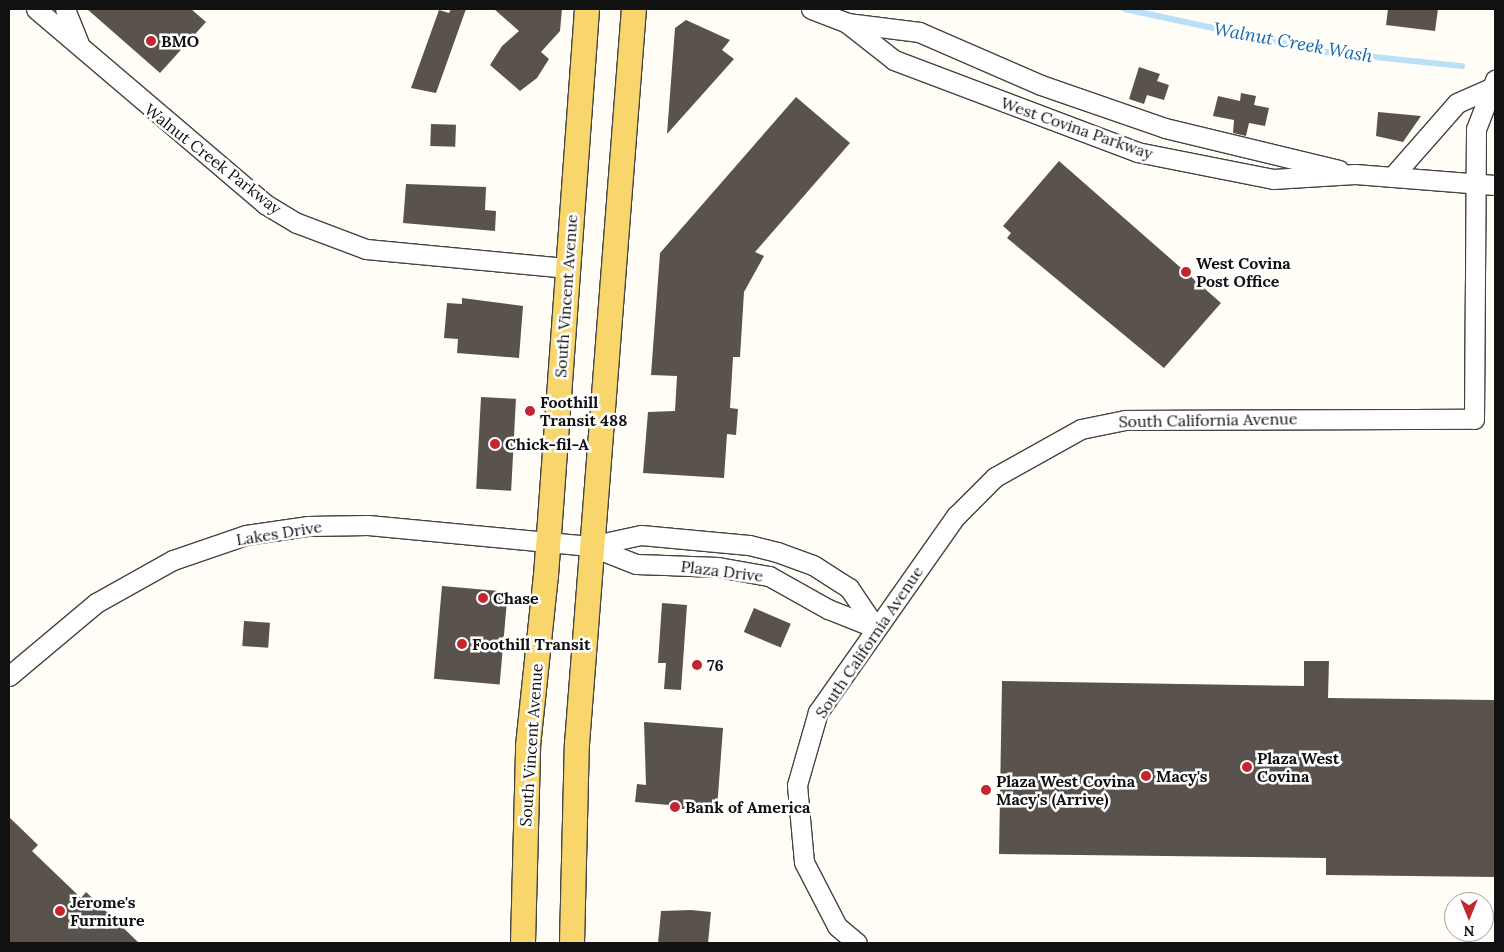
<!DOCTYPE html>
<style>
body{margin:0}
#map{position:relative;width:1504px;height:952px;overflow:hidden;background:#fffdf5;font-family:Lora,serif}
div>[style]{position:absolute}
.stream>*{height:5.5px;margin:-2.75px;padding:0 2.75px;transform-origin:2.75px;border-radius:2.75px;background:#b9e0f7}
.building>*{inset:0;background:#5a524d;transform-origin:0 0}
.roads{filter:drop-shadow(1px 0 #444) drop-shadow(-1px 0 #444) drop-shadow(0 1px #444) drop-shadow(0 -1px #444)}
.minor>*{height:19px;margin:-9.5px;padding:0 9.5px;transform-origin:9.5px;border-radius:9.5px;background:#fff}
.major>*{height:24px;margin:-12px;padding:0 12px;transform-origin:12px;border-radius:12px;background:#f9d66b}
.dots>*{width:14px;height:14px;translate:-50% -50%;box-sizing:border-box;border:2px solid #fff;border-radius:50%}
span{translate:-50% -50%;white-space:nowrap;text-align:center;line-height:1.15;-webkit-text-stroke:5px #fff;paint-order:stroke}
.poi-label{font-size:16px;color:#111;font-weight:700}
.left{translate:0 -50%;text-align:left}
.street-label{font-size:16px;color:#111}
.water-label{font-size:18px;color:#1768a6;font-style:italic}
.frame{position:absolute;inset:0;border:10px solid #111;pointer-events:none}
.north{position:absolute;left:1444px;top:892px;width:50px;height:50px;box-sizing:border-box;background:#fff;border:1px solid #a0a0a0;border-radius:50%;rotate:180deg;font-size:14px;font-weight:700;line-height:20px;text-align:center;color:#111}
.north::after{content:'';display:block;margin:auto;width:18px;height:22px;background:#c4262e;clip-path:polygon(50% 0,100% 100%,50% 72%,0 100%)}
</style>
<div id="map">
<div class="stream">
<i style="left:1125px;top:9px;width:206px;rotate:12.1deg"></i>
<i style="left:1326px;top:52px;width:137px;rotate:5.9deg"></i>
</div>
<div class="building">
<i style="clip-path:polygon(87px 9px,191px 9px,206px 22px,160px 73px)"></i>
<i style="clip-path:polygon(451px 9px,466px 9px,436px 93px,411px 88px,439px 10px,449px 13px)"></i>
<i style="clip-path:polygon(494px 9px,562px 9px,560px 31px,541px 52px,549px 59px,537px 78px,520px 91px,490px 65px,502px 46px,519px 31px)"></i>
<i style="clip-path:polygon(1388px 9px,1438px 9px,1435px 31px,1386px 25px)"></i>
<i style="clip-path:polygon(686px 20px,730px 40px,722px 50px,734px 59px,667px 134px,675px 28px)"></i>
<i style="clip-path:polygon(1139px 67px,1160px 74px,1157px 81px,1169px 85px,1164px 100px,1147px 95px,1144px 104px,1129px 99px)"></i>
<i style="clip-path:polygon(1241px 93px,1256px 96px,1254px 105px,1269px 108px,1265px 126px,1249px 123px,1246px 136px,1233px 133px,1234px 120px,1213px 116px,1218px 96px,1240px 101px)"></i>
<i style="clip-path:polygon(796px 97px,850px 143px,755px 252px,764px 256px,744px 292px,740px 357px,733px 357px,730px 408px,738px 409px,736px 435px,727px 434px,724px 478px,643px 473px,648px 412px,675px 411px,677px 376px,651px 375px,660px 253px)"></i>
<i style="clip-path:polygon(1378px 112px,1421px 116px,1403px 142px,1376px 136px)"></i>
<i style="left:431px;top:124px;width:25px;height:22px;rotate:2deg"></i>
<i style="clip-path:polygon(1059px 161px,1221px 303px,1164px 368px,1007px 238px,1011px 233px,1003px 226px)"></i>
<i style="clip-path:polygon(406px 184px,486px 187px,485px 210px,496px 211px,495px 231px,403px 223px)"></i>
<i style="clip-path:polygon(462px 298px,523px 306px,519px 358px,457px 353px,458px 339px,444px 338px,447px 303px,462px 304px)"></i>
<i style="left:481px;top:397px;width:35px;height:92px;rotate:3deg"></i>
<i style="left:442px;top:586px;width:66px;height:93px;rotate:5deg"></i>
<i style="clip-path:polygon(662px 603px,687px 605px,681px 690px,664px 689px,666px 663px,658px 663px)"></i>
<i style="left:754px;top:608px;width:40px;height:26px;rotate:23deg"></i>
<i style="left:244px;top:621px;width:26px;height:25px;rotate:4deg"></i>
<i style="clip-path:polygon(1304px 661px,1329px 661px,1328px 698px,1495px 700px,1495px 877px,1326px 875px,1326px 858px,999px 854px,1002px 681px,1304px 686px)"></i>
<i style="clip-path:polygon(644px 722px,723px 728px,717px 809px,668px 809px,669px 805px,635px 802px,637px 784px,646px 785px)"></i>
<i style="clip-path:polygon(9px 817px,38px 845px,32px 851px,81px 898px,86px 892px,139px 943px,9px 943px)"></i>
<i style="clip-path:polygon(691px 910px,711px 912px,708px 943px,658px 943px,661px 911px)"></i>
</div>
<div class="roads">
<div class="minor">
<i style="left:36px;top:9px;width:301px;rotate:40.4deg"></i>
<i style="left:265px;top:204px;width:37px;rotate:31deg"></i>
<i style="left:297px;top:223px;width:74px;rotate:20.6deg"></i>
<i style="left:366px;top:249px;width:203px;rotate:5.4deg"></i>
<i style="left:65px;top:9px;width:37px;rotate:68deg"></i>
<i style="left:811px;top:9px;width:39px;rotate:21deg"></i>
<i style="left:847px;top:23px;width:73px;rotate:7.1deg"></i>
<i style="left:919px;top:32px;width:133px;rotate:23.5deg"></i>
<i style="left:1041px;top:85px;width:131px;rotate:19.1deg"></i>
<i style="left:1165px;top:128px;width:179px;rotate:13.6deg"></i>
<i style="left:847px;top:23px;width:60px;rotate:38.2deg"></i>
<i style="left:894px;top:60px;width:260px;rotate:20.7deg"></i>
<i style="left:1137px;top:152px;width:139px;rotate:11.2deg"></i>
<i style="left:1273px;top:179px;width:82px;rotate:-3.5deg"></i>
<i style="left:1355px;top:174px;width:140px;rotate:4.5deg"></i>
<i style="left:1392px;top:177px;width:98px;rotate:-48.7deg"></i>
<i style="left:1457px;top:103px;width:36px;rotate:-24deg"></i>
<i style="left:590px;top:546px;width:52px;rotate:-12.2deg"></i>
<i style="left:641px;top:535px;width:108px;rotate:5.3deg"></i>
<i style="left:749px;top:545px;width:29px;rotate:14deg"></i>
<i style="left:777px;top:552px;width:38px;rotate:20deg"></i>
<i style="left:813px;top:565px;width:43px;rotate:32.6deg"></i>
<i style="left:849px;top:588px;width:48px;rotate:56deg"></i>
<i style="left:9px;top:676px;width:114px;rotate:-40deg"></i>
<i style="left:96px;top:603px;width:88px;rotate:-29.2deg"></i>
<i style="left:173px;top:560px;width:77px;rotate:-18.9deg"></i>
<i style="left:246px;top:535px;width:63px;rotate:-8.3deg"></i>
<i style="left:308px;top:526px;width:60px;rotate:-1deg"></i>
<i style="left:368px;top:525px;width:223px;rotate:5.4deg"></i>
<i style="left:590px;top:546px;width:49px;rotate:21.4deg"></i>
<i style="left:636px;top:564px;width:82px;rotate:2.1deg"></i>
<i style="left:718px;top:567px;width:52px;rotate:10deg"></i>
<i style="left:769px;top:576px;width:68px;rotate:29.2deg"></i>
<i style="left:828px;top:609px;width:52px;rotate:21.6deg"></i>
<i style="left:857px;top:943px;width:26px;rotate:-140deg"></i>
<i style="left:837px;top:926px;width:72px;rotate:-117.3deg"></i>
<i style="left:804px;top:862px;width:77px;rotate:-95.2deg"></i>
<i style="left:797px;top:785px;width:76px;rotate:-74deg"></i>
<i style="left:818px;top:712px;width:240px;rotate:-54.9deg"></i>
<i style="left:956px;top:516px;width:55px;rotate:-45deg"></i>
<i style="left:995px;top:477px;width:98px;rotate:-29.2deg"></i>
<i style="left:1081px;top:429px;width:45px;rotate:-11.6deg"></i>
<i style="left:1125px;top:420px;width:349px;rotate:-0.2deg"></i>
<i style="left:1474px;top:419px;width:290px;rotate:-89.6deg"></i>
<i style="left:1476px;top:129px;width:53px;rotate:-68.8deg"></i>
</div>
<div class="major">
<i style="left:523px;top:943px;width:197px;rotate:-88.5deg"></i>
<i style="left:528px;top:746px;width:171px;rotate:-84deg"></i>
<i style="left:546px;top:576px;width:568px;rotate:-85.86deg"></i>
<i style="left:572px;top:943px;width:199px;rotate:-88.6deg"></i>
<i style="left:577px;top:744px;width:737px;rotate:-85.57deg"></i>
</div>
</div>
<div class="dots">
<i style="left:151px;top:41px;background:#c4262e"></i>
<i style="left:1186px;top:272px;background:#c4262e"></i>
<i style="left:530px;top:411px;background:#c4262e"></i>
<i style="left:495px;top:444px;background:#c4262e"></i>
<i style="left:483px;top:598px;background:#c4262e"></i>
<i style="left:462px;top:644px;background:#c4262e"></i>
<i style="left:697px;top:665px;background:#c4262e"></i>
<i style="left:1247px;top:767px;background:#c4262e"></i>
<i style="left:1146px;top:776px;background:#c4262e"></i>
<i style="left:986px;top:790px;background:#c4262e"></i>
<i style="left:675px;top:807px;background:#c4262e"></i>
<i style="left:60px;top:911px;background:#c4262e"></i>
</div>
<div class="poi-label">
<span class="left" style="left:161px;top:41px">BMO</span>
<span class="left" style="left:1196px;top:272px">West Covina<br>Post Office</span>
<span class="left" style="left:540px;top:411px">Foothill<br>Transit 488</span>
<span class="left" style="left:505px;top:444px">Chick-fil-A</span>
<span class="left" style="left:493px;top:598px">Chase</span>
<span class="left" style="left:472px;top:644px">Foothill Transit</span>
<span class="left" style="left:707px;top:665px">76</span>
<span class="left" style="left:1257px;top:767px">Plaza West<br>Covina</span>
<span class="left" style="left:1156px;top:776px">Macy's</span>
<span class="left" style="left:996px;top:790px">Plaza West Covina<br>Macy's (Arrive)</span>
<span class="left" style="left:685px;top:807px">Bank of America</span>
<span class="left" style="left:70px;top:911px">Jerome's<br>Furniture</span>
</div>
<div class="street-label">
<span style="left:1077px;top:128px;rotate:19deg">West Covina Parkway</span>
<span style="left:213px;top:159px;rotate:38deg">Walnut Creek Parkway</span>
<span style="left:566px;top:296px;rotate:-86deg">South Vincent Avenue</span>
<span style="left:1208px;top:420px;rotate:-1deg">South California Avenue</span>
<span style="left:279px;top:533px;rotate:-9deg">Lakes Drive</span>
<span style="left:722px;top:571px;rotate:7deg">Plaza Drive</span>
<span style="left:869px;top:642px;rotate:-56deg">South California Avenue</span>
<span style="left:531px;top:745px;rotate:-86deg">South Vincent Avenue</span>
</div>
<div class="water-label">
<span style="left:1293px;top:43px;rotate:10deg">Walnut Creek Wash</span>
</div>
<div class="frame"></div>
<div class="north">N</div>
</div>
